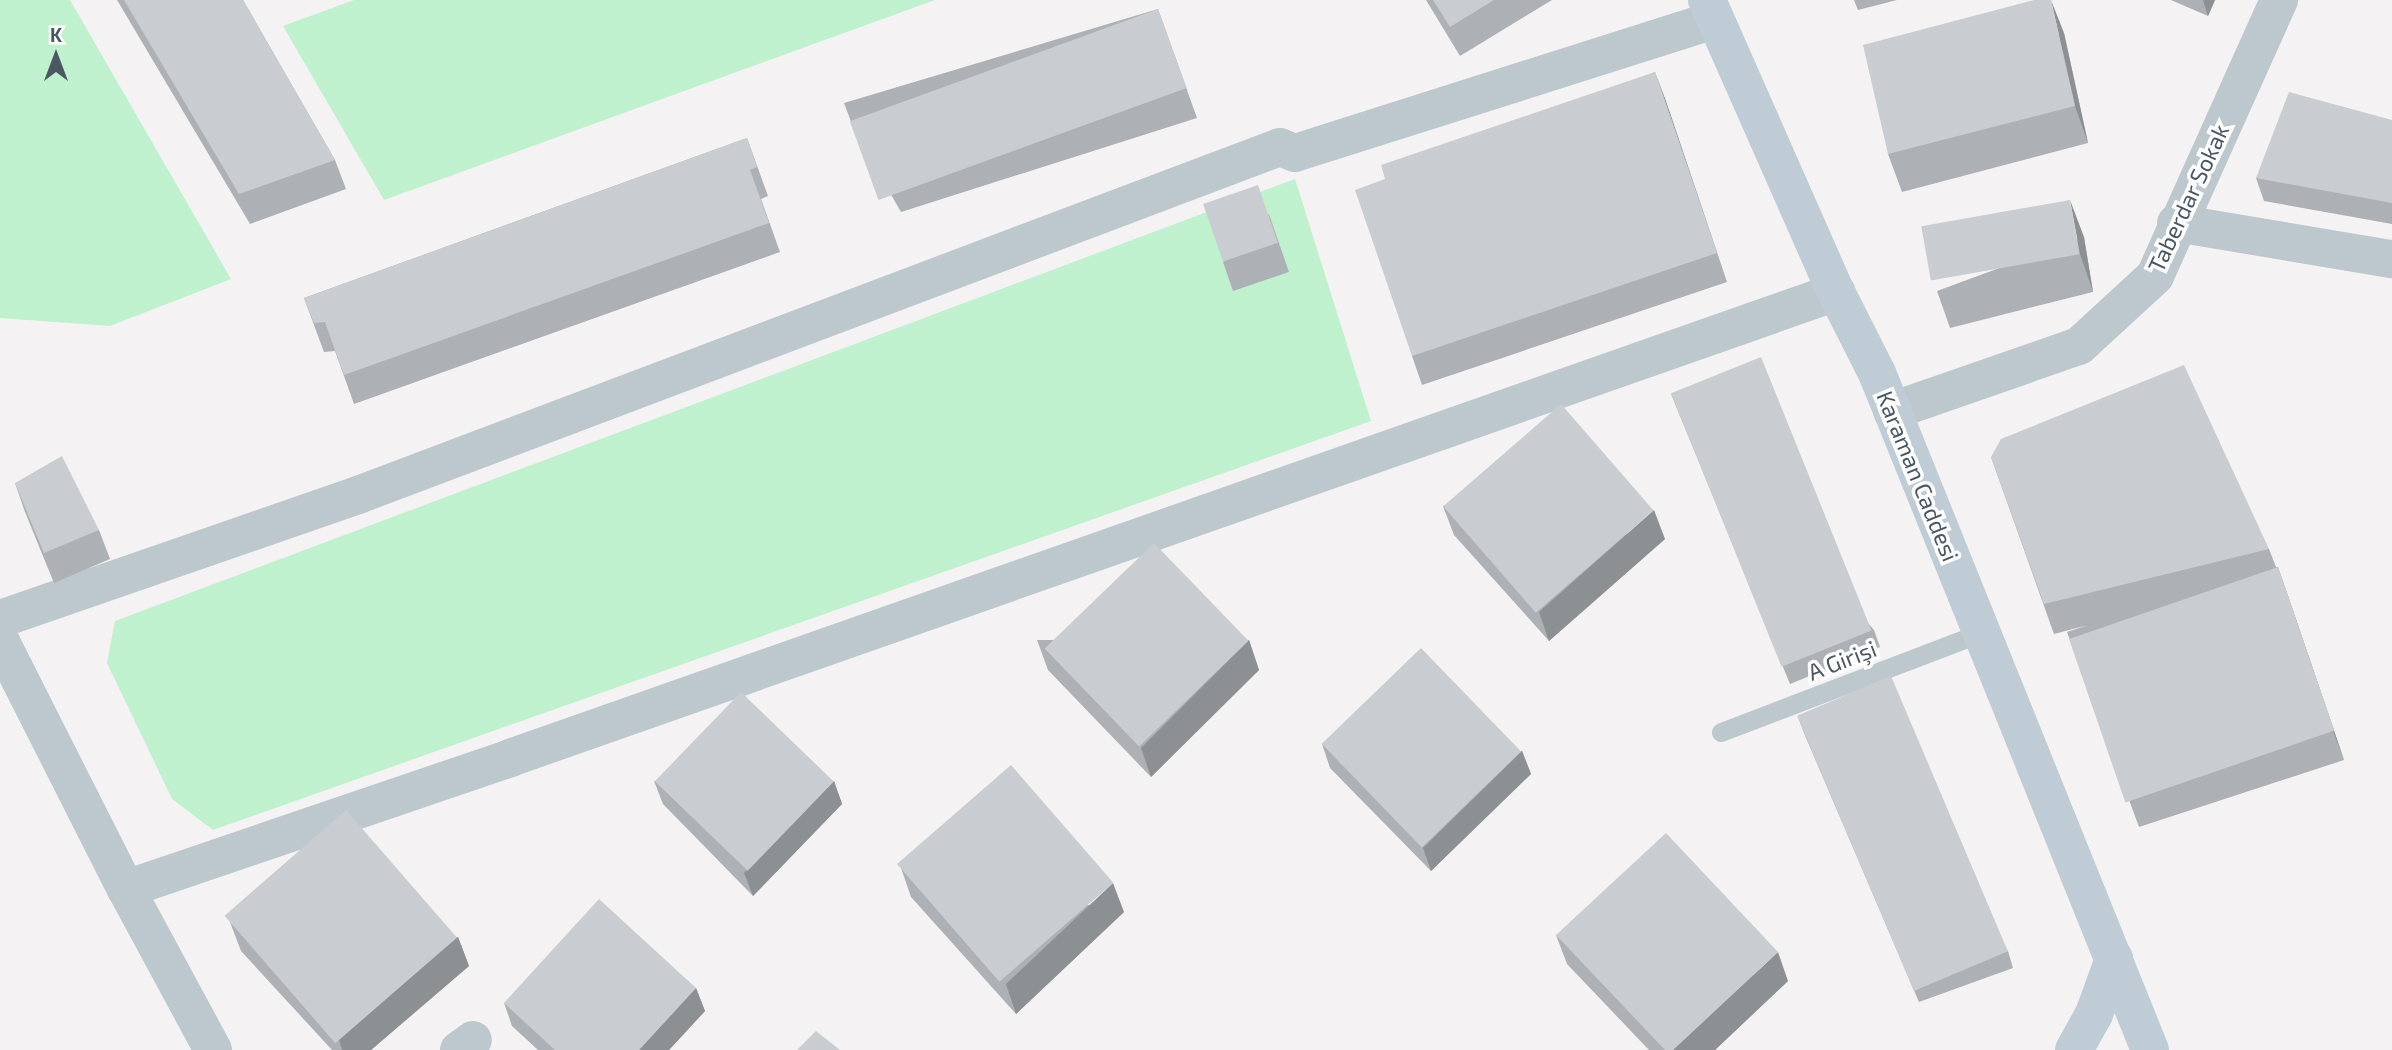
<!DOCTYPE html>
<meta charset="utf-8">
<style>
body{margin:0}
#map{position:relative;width:2392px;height:1050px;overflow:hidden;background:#f4f2f2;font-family:"Exo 2",sans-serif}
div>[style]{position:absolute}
.green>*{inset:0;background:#c0f1ce}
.lane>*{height:19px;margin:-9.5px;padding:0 9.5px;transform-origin:9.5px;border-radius:9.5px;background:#bdc8ce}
.street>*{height:38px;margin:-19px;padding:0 19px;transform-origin:19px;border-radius:19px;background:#bdc8ce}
.secondary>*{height:38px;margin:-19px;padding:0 19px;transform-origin:19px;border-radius:19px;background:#bfccd5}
.wall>*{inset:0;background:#adb0b4}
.shaded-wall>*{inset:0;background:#8d9092}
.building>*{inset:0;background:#c9cdd1;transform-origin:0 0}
span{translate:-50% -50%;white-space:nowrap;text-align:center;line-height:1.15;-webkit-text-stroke:7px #fff;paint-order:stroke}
.street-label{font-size:23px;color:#495760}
.north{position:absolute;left:21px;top:21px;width:70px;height:70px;-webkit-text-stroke:5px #fff;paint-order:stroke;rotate:0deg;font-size:19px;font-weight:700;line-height:28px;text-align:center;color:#495760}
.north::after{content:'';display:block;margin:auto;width:24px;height:32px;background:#495760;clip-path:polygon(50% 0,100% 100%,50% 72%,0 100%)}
</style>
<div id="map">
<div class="green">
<i style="clip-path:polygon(0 0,70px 0,231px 279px,110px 326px,0 318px)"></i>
<i style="clip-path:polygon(354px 0,935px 0,384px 200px,283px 26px)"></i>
<i style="clip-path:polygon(1295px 179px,1371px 421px,213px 830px,172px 799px,107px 663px,115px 621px)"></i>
</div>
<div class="lane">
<i style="left:1721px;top:732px;width:277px;rotate:-20.9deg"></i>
</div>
<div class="street">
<i style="left:2176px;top:223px;width:219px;rotate:9.5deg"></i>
<i style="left:1892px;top:411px;width:198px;rotate:-19.2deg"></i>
<i style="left:2079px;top:346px;width:103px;rotate:-42.6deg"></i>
<i style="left:2155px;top:276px;width:303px;rotate:-65.8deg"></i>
<i style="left:0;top:619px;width:379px;rotate:-19.1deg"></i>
<i style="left:358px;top:495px;width:985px;rotate:-20.68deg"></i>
<i style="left:1280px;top:147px;width:16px;rotate:22deg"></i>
<i style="left:1295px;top:153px;width:441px;rotate:-17.6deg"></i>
<i style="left:0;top:640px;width:279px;rotate:63.2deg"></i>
<i style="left:126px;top:889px;width:183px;rotate:61.6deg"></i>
<i style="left:126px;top:889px;width:406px;rotate:-18.8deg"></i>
<i style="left:510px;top:758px;width:1406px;rotate:-19.36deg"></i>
<i style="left:459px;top:1050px;width:17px;rotate:-36deg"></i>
</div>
<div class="secondary">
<i style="left:1707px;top:0;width:319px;rotate:66.2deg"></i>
<i style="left:1836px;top:292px;width:91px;rotate:63.2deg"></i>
<i style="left:1877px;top:373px;width:730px;rotate:68.04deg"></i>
<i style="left:2074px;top:1050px;width:41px;rotate:-60.9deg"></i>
<i style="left:2094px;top:1014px;width:59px;rotate:-70deg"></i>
</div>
<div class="wall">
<i style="clip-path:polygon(117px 0,243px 0,335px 160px,346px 189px,250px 224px)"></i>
<i style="clip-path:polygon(1426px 0,1552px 0,1460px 56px)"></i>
<i style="clip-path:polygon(1854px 0,1897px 0,1858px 10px)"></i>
<i style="clip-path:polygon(2171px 0,2215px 0,2208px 16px)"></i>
<i style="clip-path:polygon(1158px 9px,1197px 118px,901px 212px,855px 132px,844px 103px)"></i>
<i style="clip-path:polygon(2064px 33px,2088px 143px,1902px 192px,1888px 154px)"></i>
<i style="clip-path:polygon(1655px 72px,1727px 282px,1422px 385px,1412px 356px,1385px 179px)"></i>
<i style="clip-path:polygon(2392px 120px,2392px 224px,2264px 201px,2256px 178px)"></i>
<i style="clip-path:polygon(747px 138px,768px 196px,761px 199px,780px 252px,354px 404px,335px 351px,324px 352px,304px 298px)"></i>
<i style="clip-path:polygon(1269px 214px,1289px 272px,1233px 291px,1223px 262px)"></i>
<i style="clip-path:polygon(2084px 237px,2093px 292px,1950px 328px,1937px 291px)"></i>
<i style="clip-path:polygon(1671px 394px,1874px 630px,1880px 647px,1790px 684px)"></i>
<i style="clip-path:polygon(1991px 457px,2269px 549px,2276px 567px,2278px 567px,2288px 596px,2344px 760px,2139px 827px,2067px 632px,2088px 625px,2054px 634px)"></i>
<i style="clip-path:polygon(15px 483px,99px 530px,110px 559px,54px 583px,25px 512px)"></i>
<i style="clip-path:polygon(1443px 506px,1665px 539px,1549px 641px,1454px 535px)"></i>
<i style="clip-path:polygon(1037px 640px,1249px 640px,1259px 670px,1151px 777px,1048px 670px)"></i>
<i style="clip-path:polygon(1798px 717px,2008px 951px,2013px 968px,1919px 1002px,1804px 733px)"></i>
<i style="clip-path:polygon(1322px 744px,1522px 751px,1531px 774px,1431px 871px,1330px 768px)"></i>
<i style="clip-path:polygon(654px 781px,834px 781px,842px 804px,753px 896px,663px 804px)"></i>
<i style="clip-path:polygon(901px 868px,1124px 912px,1016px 1014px,911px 897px)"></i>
<i style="clip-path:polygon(230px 922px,458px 937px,469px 966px,371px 1050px,332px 1050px,241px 951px)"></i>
<i style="clip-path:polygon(1556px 935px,1788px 981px,1715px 1050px,1649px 1050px,1567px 964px)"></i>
<i style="clip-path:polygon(696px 988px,705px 1011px,669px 1050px,538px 1050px,512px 1026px,504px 1003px)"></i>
</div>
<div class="shaded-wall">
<i style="clip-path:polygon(2051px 0,2064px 33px,2088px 143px,2075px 106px)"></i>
<i style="clip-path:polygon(2203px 0,2215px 0,2208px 16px)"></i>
<i style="clip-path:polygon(1655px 72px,1666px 101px,1727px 282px,1717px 253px)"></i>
<i style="clip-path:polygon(2070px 200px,2084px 237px,2093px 292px,2080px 254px)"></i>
<i style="clip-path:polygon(1654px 510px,1665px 539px,1549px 641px,1539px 612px)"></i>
<i style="clip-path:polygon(2278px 567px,2288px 596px,2344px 760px,2333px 731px)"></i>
<i style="clip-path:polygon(1249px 640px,1259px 670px,1151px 777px,1141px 748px)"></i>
<i style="clip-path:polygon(1522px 751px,1531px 774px,1431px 871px,1423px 848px)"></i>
<i style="clip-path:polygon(834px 781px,842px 804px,753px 896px,744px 873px)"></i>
<i style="clip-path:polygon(1113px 883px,1124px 912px,1016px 1014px,1006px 984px)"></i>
<i style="clip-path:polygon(458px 937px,469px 966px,371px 1050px,342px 1050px,339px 1039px)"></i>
<i style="clip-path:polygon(1778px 952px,1788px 981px,1715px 1050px,1673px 1050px)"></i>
<i style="clip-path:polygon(696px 988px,705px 1011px,669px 1050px,639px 1050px)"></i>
</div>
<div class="building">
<i style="clip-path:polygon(124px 0,243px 0,335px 160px,239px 194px)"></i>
<i style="clip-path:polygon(1433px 0,1494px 0,1450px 27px)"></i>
<i style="clip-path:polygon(2034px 0,2051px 0,2075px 106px,1888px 154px,1863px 45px)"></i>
<i style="left:1158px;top:9px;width:84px;height:328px;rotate:70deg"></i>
<i style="clip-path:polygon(1655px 72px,1717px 253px,1412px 356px,1355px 190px,1385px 179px,1381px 165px)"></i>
<i style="clip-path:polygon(2289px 92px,2392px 120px,2392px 203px,2256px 178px)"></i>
<i style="clip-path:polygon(747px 138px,757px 167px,750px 170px,769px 223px,344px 375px,325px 322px,314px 323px,304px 298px)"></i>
<i style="left:1258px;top:185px;width:61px;height:58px;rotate:71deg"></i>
<i style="left:2070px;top:200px;width:55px;height:151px;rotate:80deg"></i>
<i style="left:1761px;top:357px;width:295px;height:97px;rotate:68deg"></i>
<i style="clip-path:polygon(2184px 365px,2269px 549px,2044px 604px,1991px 457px,2001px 439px)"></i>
<i style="left:1561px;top:404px;width:141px;height:156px;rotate:49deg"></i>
<i style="clip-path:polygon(62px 456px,99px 530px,44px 553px,15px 483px)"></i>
<i style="left:1154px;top:543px;width:136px;height:152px;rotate:46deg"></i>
<i style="left:2278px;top:567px;width:173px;height:221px;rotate:71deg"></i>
<i style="left:1421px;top:648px;width:144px;height:138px;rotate:46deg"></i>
<i style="left:1891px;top:676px;width:299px;height:102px;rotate:67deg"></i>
<i style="left:741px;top:692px;width:129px;height:124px;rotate:44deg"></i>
<i style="left:1011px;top:765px;width:156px;height:151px;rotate:49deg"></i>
<i style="left:346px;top:810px;width:169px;height:161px;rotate:49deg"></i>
<i style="clip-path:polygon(1666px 833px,1778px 952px,1673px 1050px,1665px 1050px,1556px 935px)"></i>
<i style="clip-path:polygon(599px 899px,696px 988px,639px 1050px,555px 1050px,504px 1003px)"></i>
<i style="clip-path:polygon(816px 1031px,840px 1050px,797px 1050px)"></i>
</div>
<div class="street-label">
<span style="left:2188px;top:198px;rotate:-65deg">Taberdar Sokak</span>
<span style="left:1918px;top:476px;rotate:68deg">Karaman Caddesi</span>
<span style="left:1842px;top:660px;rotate:-21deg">A Girişi</span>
</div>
<div class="north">K</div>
</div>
